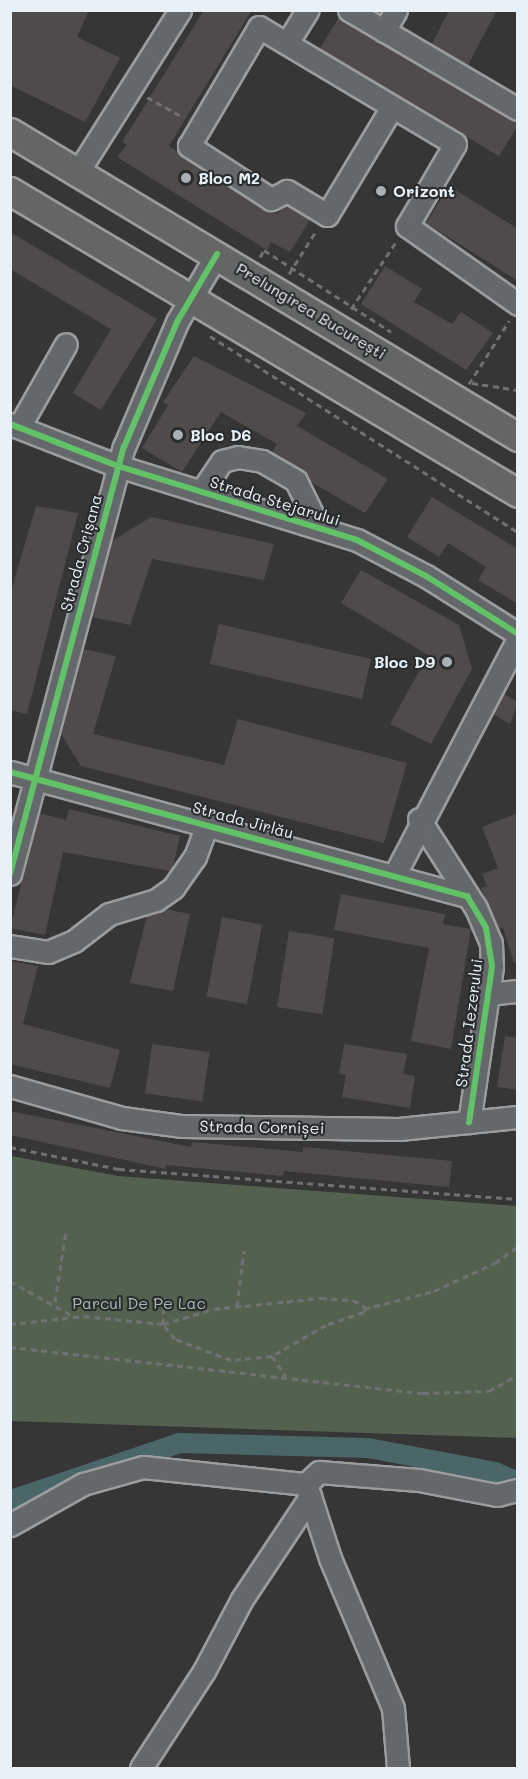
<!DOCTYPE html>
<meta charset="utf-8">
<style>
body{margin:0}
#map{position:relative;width:528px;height:1779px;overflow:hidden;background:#363636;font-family:Mali,sans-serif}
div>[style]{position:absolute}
.green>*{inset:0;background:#53624f}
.canal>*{height:20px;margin:-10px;padding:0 10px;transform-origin:10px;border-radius:10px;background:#4a6669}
.building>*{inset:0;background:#4f4b4b;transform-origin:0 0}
.path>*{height:3px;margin-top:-1.5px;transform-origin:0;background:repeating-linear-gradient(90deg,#6f7172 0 6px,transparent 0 10.5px)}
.roads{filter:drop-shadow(2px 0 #9b9c9e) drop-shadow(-2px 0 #9b9c9e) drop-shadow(0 2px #9b9c9e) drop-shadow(0 -2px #9b9c9e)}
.minor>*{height:21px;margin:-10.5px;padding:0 10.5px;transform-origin:10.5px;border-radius:10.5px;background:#65686b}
.major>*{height:27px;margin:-13.5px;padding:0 13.5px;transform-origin:13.5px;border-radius:13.5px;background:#646565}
.cycleway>*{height:6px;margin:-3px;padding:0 3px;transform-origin:3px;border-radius:3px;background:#61c268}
.dots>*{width:16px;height:16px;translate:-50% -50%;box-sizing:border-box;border:3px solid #2a2d2e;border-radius:50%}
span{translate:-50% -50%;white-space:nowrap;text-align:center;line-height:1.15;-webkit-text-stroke:4.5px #2a2d2e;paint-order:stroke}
.poi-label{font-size:16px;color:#e8f1f8;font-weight:700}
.left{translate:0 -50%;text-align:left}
.right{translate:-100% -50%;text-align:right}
.street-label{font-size:16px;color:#e8f1f8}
.park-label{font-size:16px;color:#aebbb6}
.frame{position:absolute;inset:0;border:12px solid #e8f1f8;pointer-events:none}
</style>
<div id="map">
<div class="green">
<i style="clip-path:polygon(11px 1156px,118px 1176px,517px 1206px,517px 1438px,11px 1421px)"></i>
</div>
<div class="canal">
<i style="left:14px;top:1499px;width:174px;rotate:-18.7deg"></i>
<i style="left:179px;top:1443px;width:189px;rotate:1.5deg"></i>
<i style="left:368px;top:1448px;width:129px;rotate:10.7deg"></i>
<i style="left:495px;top:1472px;width:25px;rotate:23deg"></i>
</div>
<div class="building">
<i style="clip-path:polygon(10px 10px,89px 10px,77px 37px,120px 58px,85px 122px,10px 85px)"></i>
<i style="clip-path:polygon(204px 10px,252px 10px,169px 146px,264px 210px,277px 214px,286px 206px,310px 220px,290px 252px,271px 242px,267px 250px,117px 157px,127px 145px,122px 142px)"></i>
<i style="clip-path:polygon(449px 10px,497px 10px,468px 65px,432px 44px)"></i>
<i style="left:339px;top:17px;width:209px;height:37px;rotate:31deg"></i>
<i style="clip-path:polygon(449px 186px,518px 229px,518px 281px,426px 223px)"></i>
<i style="clip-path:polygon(10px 232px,157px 319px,101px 410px,73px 393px,111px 329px,10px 269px)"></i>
<i style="clip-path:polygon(385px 266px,422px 289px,414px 302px,452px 324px,461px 312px,493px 333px,466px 370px,361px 304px)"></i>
<i style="clip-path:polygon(194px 356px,306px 413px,297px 426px,388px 479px,365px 513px,311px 482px,302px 470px,272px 452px,277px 444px,221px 412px,182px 472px,142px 448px,168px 405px,163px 402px)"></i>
<i style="clip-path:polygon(432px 497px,518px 549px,518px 604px,478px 580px,486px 567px,448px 543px,439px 557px,407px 537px)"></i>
<i style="clip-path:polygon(36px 506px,78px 513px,27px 714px,10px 710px,10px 595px)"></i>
<i style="clip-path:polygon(151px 517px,274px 544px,264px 580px,152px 559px,130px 625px,92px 617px,112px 541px)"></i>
<i style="clip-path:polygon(361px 570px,459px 625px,472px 669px,431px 744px,390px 724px,428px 655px,341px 603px)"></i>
<i style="left:219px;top:624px;width:156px;height:41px;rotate:13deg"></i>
<i style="clip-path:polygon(83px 649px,116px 656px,93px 734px,224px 765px,238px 719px,407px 763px,384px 843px,81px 766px,61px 734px)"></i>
<i style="clip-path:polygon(504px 694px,518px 702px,510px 724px,493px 714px)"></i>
<i style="clip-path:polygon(69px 809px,180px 836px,173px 866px,170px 871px,63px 852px,45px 935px,10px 928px,39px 813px,66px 820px)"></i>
<i style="clip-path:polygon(518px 813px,518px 962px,514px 963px,503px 928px,499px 929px,481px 888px,487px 886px,482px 874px,498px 868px,482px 827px)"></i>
<i style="clip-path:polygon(341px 894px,445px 914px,443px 924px,471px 929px,451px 1049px,411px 1041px,429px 948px,334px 930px)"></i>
<i style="clip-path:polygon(165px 909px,190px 914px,173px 991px,130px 983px,147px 916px)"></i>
<i style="left:222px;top:917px;width:41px;height:81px;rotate:11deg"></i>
<i style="left:289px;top:931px;width:46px;height:77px;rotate:9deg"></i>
<i style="clip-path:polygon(10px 961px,38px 966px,23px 1024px,120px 1050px,110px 1088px,10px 1064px)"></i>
<i style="clip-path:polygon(505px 1036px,518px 1038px,518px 1090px,497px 1087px)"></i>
<i style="left:152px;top:1044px;width:58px;height:50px;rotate:8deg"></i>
<i style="clip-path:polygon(344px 1044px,407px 1054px,403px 1074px,415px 1076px,410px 1108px,342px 1097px,346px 1075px,339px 1074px)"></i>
<i style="clip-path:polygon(10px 1111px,191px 1147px,192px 1142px,303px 1152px,303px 1147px,452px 1161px,449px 1187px,284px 1171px,283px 1176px,166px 1165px,166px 1169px,10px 1135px)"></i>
</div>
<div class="path">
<i style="left:147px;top:97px;width:41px;rotate:29.1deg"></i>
<i style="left:260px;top:257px;width:8px;rotate:-60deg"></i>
<i style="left:264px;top:250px;width:151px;rotate:32.8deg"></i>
<i style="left:289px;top:274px;width:51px;rotate:-57.9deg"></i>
<i style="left:351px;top:309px;width:81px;rotate:-56.1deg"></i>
<i style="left:210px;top:336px;width:365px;rotate:32.5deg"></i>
<i style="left:472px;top:383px;width:47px;rotate:8.7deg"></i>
<i style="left:469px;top:384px;width:75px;rotate:-57.6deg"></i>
<i style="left:10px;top:1147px;width:111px;rotate:11.4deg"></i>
<i style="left:119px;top:1169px;width:400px;rotate:4.3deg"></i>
<i style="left:10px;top:1281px;width:72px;rotate:29.1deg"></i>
<i style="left:55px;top:1302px;width:72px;rotate:-81.2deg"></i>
<i style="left:237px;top:1306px;width:56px;rotate:-82.9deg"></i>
<i style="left:364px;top:1309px;width:72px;rotate:-14.4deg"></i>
<i style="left:434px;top:1291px;width:67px;rotate:-24.7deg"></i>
<i style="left:495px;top:1263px;width:29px;rotate:-36deg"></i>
<i style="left:10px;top:1324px;width:74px;rotate:-6.2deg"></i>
<i style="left:84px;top:1316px;width:79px;rotate:5.8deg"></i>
<i style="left:163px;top:1324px;width:53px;rotate:-16.4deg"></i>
<i style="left:214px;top:1309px;width:108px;rotate:-5.9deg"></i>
<i style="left:321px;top:1298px;width:32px;rotate:4deg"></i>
<i style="left:353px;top:1300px;width:14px;rotate:30deg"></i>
<i style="left:365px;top:1307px;width:5px;rotate:101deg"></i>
<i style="left:364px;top:1312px;width:40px;rotate:161.1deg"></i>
<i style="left:326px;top:1325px;width:62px;rotate:150.1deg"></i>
<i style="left:272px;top:1356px;width:41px;rotate:174.4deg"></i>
<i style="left:231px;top:1360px;width:60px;rotate:-159.4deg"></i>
<i style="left:175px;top:1339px;width:19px;rotate:-129deg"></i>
<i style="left:163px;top:1324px;width:28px;rotate:-86deg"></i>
<i style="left:10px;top:1347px;width:416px;rotate:6.4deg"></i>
<i style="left:423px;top:1393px;width:66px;rotate:-1.7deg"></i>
<i style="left:489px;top:1391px;width:33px;rotate:-29deg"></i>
<i style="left:272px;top:1356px;width:25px;rotate:56deg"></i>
</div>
<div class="roads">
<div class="minor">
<i style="left:349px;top:10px;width:196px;rotate:30.4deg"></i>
<i style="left:384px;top:31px;width:24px;rotate:-60deg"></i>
<i style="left:287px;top:43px;width:39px;rotate:-58deg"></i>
<i style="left:392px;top:107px;width:126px;rotate:121deg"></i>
<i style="left:327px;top:215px;width:47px;rotate:-149deg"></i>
<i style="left:287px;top:191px;width:18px;rotate:153deg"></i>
<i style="left:271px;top:199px;width:98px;rotate:-147.1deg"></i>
<i style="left:189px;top:146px;width:138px;rotate:-59.5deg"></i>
<i style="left:259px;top:27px;width:228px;rotate:30.8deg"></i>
<i style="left:455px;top:144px;width:95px;rotate:120.3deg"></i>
<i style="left:407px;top:226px;width:136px;rotate:35.1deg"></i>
<i style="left:79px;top:170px;width:189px;rotate:-57.7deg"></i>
<i style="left:10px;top:424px;width:116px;rotate:21.3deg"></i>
<i style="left:118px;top:466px;width:250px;rotate:17.2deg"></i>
<i style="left:357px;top:540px;width:78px;rotate:27.6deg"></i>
<i style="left:426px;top:576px;width:109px;rotate:32.2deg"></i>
<i style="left:19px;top:427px;width:95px;rotate:-60.5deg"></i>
<i style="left:201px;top:492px;width:37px;rotate:-56deg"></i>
<i style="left:222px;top:461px;width:16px;rotate:-14deg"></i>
<i style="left:238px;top:457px;width:24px;rotate:9deg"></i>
<i style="left:262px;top:461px;width:39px;rotate:30deg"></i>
<i style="left:296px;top:481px;width:52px;rotate:63.9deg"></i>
<i style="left:10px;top:772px;width:474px;rotate:15.2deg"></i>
<i style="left:419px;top:819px;width:106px;rotate:57.4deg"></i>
<i style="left:476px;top:908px;width:38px;rotate:67deg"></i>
<i style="left:491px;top:943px;width:24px;rotate:88deg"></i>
<i style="left:492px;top:967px;width:157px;rotate:98.4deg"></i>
<i style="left:10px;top:874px;width:442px;rotate:-75.1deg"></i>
<i style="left:124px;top:447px;width:136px;rotate:-67deg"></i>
<i style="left:177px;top:322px;width:79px;rotate:-59.5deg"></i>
<i style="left:395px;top:874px;width:265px;rotate:-62.4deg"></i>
<i style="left:10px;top:946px;width:38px;rotate:9deg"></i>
<i style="left:48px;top:952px;width:28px;rotate:-23deg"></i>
<i style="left:74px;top:941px;width:44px;rotate:-37.6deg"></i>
<i style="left:109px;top:914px;width:49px;rotate:-16.6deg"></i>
<i style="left:156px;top:900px;width:21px;rotate:-35deg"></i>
<i style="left:173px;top:888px;width:38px;rotate:-55deg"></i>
<i style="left:195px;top:857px;width:35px;rotate:-70deg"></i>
<i style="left:488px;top:994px;width:30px;rotate:-6deg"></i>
<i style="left:10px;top:1086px;width:116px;rotate:15.9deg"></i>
<i style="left:122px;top:1118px;width:61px;rotate:7.6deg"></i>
<i style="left:182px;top:1126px;width:217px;rotate:0.8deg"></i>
<i style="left:399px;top:1129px;width:120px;rotate:-5.8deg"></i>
<i style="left:10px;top:1525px;width:84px;rotate:-29.3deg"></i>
<i style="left:83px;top:1484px;width:62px;rotate:-15.8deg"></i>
<i style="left:143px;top:1467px;width:164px;rotate:6deg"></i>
<i style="left:141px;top:1768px;width:116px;rotate:-57deg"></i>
<i style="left:204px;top:1671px;width:81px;rotate:-62.2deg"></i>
<i style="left:242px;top:1599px;width:123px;rotate:-56.3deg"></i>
<i style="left:398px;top:1768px;width:60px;rotate:-94.8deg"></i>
<i style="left:393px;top:1708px;width:163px;rotate:-112.8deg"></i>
<i style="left:330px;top:1558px;width:78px;rotate:-108deg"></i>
<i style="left:306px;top:1484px;width:18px;rotate:-43deg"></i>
<i style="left:319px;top:1472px;width:100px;rotate:4.6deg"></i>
<i style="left:419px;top:1480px;width:79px;rotate:10.9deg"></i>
<i style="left:497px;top:1495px;width:21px;rotate:-14deg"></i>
</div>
<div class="major">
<i style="left:10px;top:132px;width:593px;rotate:30.98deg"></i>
<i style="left:10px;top:191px;width:591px;rotate:30.73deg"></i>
</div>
</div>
<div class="cycleway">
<i style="left:10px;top:424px;width:116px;rotate:21.3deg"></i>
<i style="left:118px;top:466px;width:250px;rotate:17.2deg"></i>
<i style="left:357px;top:540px;width:78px;rotate:27.6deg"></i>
<i style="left:426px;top:576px;width:109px;rotate:32.2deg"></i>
<i style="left:10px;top:772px;width:474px;rotate:15.2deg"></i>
<i style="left:467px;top:896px;width:37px;rotate:59deg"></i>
<i style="left:486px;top:928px;width:39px;rotate:81deg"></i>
<i style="left:492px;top:967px;width:157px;rotate:98.4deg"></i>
<i style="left:10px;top:874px;width:442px;rotate:-75.1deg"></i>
<i style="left:124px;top:447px;width:136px;rotate:-67deg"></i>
<i style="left:177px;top:322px;width:79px;rotate:-59.5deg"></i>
</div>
<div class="dots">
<i style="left:186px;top:178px;background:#aab0b4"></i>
<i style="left:381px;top:191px;background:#aab0b4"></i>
<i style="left:178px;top:435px;background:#aab0b4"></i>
<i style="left:447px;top:662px;background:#aab0b4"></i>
</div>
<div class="poi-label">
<span class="left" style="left:198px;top:178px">Bloc M2</span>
<span class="left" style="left:393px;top:191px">Orizont</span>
<span class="left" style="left:190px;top:435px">Bloc D6</span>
<span class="right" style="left:435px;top:662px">Bloc D9</span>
</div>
<div class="street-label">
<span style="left:311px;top:311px;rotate:31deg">Prelungirea București</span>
<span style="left:275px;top:501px;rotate:17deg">Strada Stejarului</span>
<span style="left:81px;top:553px;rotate:-75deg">Strada Crișana</span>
<span style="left:243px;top:820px;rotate:15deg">Strada Jirlău</span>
<span style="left:469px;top:1023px;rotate:-83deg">Strada Iezerului</span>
<span style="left:262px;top:1127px;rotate:1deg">Strada Cornișei</span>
</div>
<div class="park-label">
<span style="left:139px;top:1303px">Parcul De Pe Lac</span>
</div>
<div class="frame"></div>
</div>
